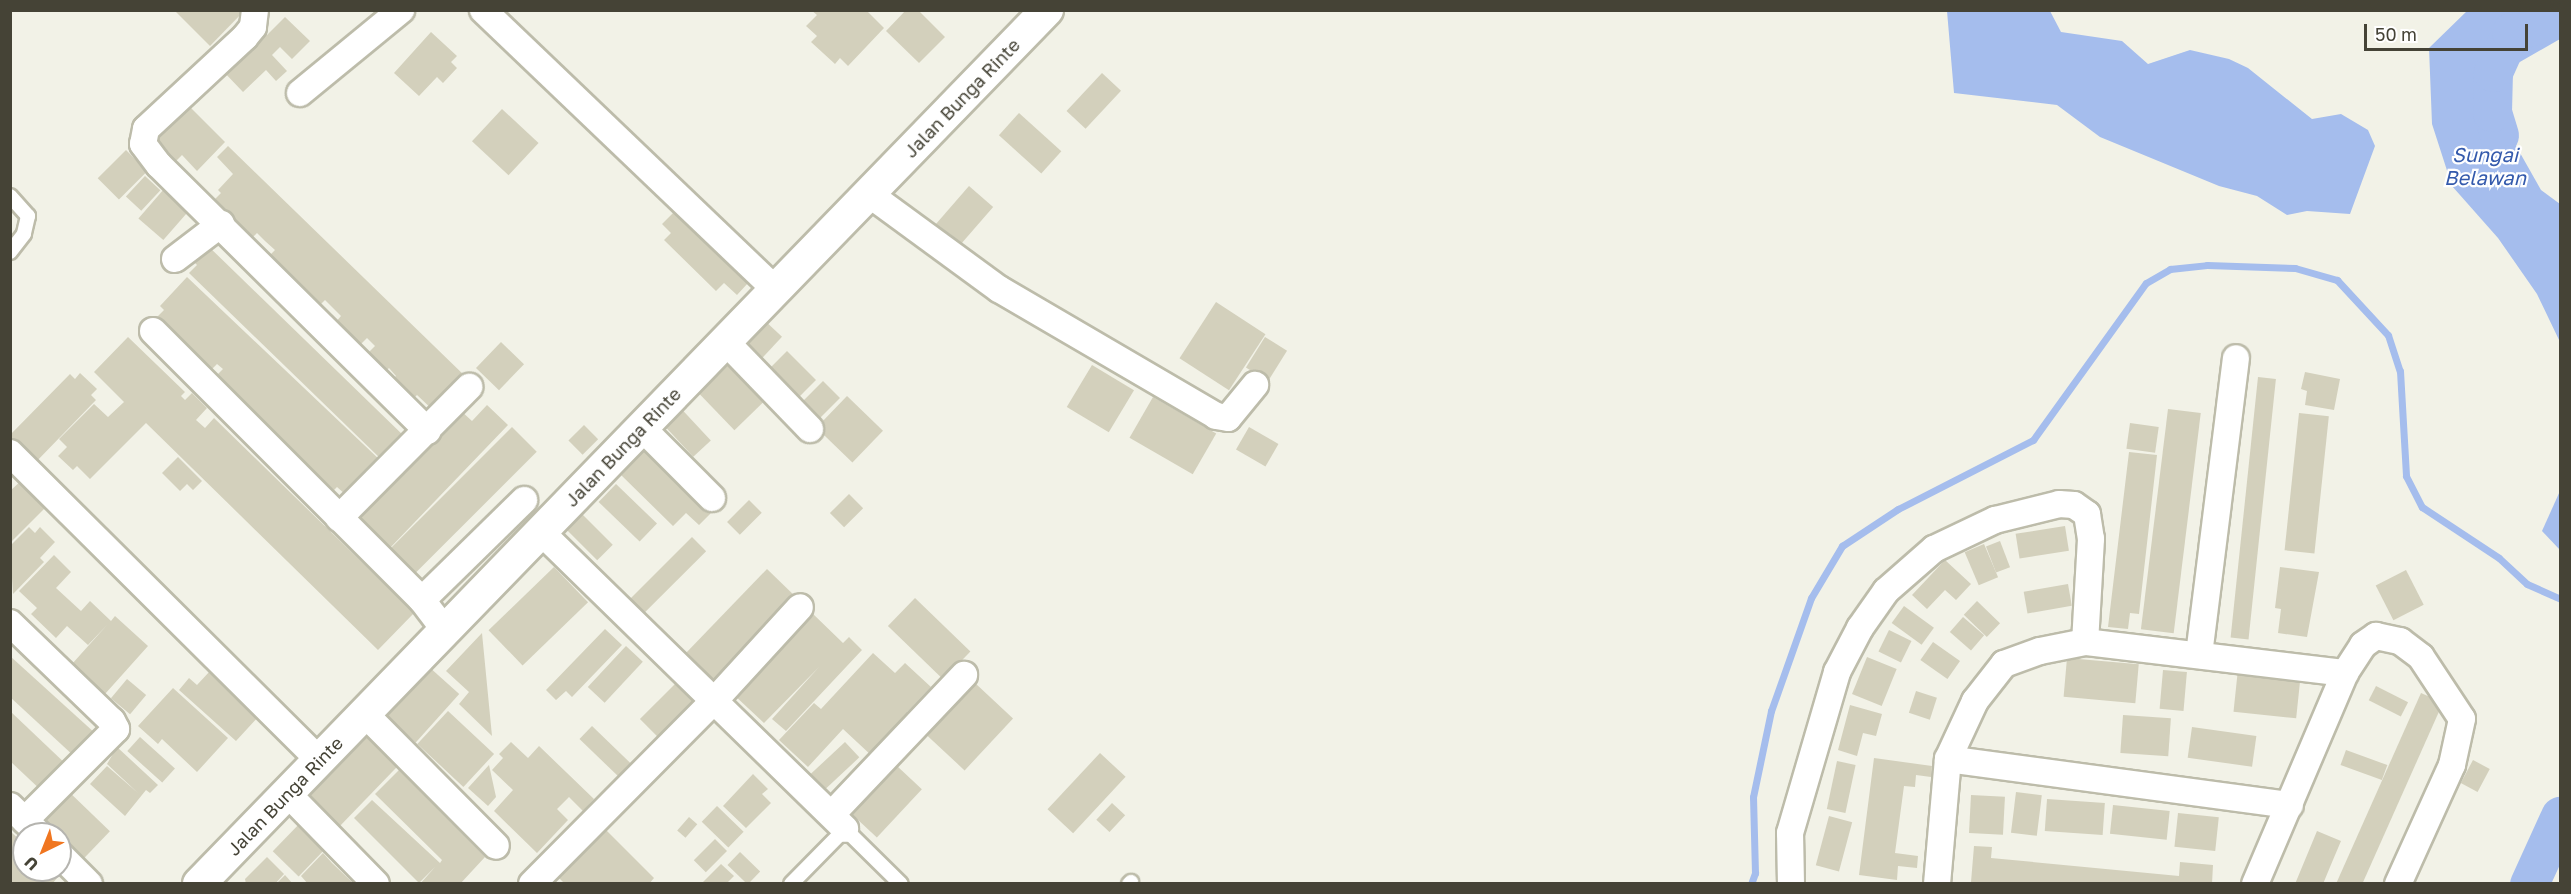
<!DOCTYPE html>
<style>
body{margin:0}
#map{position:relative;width:2571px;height:894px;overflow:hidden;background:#f2f2e7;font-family:"Golos Text",sans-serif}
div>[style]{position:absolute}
.water>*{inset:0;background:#a5bded}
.stream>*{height:7px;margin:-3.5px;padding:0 3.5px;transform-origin:3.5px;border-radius:3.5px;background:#a5bded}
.river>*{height:39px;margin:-19.5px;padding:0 19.5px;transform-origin:19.5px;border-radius:19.5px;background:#a5bded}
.building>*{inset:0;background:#d3d0bc;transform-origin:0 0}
.roads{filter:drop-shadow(2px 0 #bdbcaa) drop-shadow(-2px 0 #bdbcaa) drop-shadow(0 2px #bdbcaa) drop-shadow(0 -2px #bdbcaa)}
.service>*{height:14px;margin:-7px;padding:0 7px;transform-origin:7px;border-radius:7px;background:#fff}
.minor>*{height:26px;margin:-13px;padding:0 13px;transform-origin:13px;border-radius:13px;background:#fff}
.tertiary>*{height:32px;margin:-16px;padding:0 16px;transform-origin:16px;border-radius:16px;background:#fff}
span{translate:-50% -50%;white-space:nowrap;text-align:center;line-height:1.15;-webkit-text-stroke:4.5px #fff;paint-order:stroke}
.street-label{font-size:18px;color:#454336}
.water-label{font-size:20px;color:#345aac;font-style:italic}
.frame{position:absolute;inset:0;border:12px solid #454336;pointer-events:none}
.north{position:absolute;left:12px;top:822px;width:60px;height:60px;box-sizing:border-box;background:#fff;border:2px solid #b5b4af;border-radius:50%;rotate:223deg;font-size:16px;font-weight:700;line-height:24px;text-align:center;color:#454336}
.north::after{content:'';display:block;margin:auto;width:21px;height:27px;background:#f07620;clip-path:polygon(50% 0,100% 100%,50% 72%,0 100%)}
.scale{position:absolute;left:2364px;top:24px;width:164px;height:27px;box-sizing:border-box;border:3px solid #454336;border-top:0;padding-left:8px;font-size:18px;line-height:21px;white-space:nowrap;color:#454336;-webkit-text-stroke:4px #fff;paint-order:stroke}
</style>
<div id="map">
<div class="water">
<i style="clip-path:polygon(2468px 10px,2560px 11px,2560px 39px,2492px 78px,2502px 121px,2541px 190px,2560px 204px,2560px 342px,2537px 294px,2498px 238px,2452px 186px,2432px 124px,2429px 48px)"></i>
<i style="clip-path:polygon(1947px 11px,2050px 11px,2061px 32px,2122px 41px,2148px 64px,2190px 50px,2229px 59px,2248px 68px,2312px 119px,2341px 114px,2368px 130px,2375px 146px,2350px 214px,2307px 211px,2287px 215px,2257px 196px,2219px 186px,2100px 137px,2057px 105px,1954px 93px)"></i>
<i style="clip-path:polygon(2560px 491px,2560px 550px,2542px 531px)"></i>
</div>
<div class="stream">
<i style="left:1751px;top:884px;width:12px;rotate:-70deg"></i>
<i style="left:1755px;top:873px;width:76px;rotate:-91.5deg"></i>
<i style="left:1753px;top:797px;width:88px;rotate:-78.2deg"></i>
<i style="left:1771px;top:711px;width:120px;rotate:-70.5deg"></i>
<i style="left:1811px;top:598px;width:61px;rotate:-59.2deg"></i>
<i style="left:1842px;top:546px;width:67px;rotate:-33.5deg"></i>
<i style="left:1898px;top:509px;width:152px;rotate:-27.1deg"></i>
<i style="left:2033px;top:440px;width:193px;rotate:-54.3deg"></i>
<i style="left:2146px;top:283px;width:28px;rotate:-30deg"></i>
<i style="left:2170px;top:269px;width:37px;rotate:-6deg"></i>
<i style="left:2207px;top:265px;width:88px;rotate:2deg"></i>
<i style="left:2295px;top:268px;width:44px;rotate:15.9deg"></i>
<i style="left:2337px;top:280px;width:75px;rotate:47.2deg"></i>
<i style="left:2388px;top:335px;width:38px;rotate:72deg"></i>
<i style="left:2400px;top:371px;width:105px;rotate:86.7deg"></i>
<i style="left:2406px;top:476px;width:35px;rotate:63deg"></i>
<i style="left:2422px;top:507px;width:92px;rotate:33.5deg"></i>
<i style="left:2499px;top:558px;width:38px;rotate:43deg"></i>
<i style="left:2527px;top:584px;width:36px;rotate:24deg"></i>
</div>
<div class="river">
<i style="left:2499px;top:135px;width:24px;rotate:-107deg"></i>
<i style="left:2492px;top:112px;width:40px;rotate:-88.6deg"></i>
<i style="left:2493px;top:72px;width:44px;rotate:-65.8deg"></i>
<i style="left:2511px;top:32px;width:51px;rotate:-15.9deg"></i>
<i style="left:2529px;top:884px;width:75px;rotate:-65.5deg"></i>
</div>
<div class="building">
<i style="clip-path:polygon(174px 10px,245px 10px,210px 46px)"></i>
<i style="clip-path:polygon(811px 10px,866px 10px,884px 28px,848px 66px,840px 58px,835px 64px,811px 42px,817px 36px,806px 26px,817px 15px)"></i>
<i style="clip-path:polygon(906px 10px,918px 10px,945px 37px,919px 63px,886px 31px)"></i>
<i style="clip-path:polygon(285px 17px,310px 41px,292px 59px,280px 47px,272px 55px,287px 71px,276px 81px,266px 70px,243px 92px,221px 69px,263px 31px,267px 35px)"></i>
<i style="clip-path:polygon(431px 32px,457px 56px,451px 62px,457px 68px,443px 83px,437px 77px,419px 96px,394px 73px)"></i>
<i style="left:1102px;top:73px;width:26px;height:52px;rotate:43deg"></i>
<i style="clip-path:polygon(182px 99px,225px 142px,197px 171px,182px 155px,173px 164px,151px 143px,158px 135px,152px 129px)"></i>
<i style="left:502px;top:109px;width:50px;height:44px;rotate:43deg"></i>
<i style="left:1019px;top:113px;width:57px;height:30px;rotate:42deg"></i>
<i style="clip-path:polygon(228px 146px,467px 378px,435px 412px,417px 395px,412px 400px,391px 381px,396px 376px,389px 368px,385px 372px,367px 354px,375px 346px,367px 338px,359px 346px,335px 323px,341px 316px,325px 300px,321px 304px,270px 255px,275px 250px,265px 241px,257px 233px,253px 237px,214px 200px,221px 193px,218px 190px,233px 174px,217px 157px)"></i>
<i style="left:126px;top:150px;width:30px;height:40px;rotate:45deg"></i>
<i style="left:145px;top:176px;width:21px;height:28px;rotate:43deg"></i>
<i style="left:969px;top:186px;width:32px;height:51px;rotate:41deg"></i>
<i style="left:164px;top:189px;width:33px;height:39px;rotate:41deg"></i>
<i style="clip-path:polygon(675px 211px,748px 283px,737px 295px,724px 283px,716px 291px,664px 240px,671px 233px,662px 224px)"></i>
<i style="clip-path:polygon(204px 242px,406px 438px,383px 461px,189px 273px,197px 265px,189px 257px)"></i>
<i style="clip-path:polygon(187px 277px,382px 462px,346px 495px,337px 487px,334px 490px,215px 377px,223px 369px,217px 364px,212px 369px,157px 317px,164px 310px,160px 306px)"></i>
<i style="left:1216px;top:302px;width:59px;height:67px;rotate:33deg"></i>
<i style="left:763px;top:319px;width:26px;height:30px;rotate:43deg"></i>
<i style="clip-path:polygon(128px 337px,185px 392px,181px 396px,185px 400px,192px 393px,207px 408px,196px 420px,205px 428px,214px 418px,414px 613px,378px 650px,146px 423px,90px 479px,77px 466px,73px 470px,58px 456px,67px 447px,59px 439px,94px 404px,108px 417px,124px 402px,94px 372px)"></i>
<i style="left:1265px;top:337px;width:26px;height:36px;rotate:32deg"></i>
<i style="left:501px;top:342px;width:32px;height:36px;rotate:44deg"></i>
<i style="left:787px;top:351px;width:41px;height:31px;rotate:45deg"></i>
<i style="left:723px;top:355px;width:62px;height:44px;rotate:46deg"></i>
<i style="left:1092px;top:365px;width:49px;height:49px;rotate:31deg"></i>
<i style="clip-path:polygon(2305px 372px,2340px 379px,2334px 410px,2305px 405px,2307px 391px,2301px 389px)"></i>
<i style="clip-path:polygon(80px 373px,97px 389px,91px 395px,96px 400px,33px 465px,10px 443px,10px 435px,70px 374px,75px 379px)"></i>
<i style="left:2258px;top:377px;width:18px;height:262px;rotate:6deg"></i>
<i style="left:823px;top:381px;width:24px;height:37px;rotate:45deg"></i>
<i style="left:847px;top:396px;width:50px;height:44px;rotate:44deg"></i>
<i style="left:1153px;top:397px;width:73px;height:47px;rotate:30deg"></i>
<i style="left:674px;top:401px;width:54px;height:24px;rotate:47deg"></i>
<i style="clip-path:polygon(487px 405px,508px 425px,389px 549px,357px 518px,460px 410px,472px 421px)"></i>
<i style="left:2168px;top:409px;width:33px;height:222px;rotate:7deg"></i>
<i style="left:2299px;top:413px;width:30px;height:138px;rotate:6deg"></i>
<i style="left:2130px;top:423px;width:29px;height:26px;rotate:8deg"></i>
<i style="left:584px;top:425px;width:20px;height:22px;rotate:45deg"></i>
<i style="left:512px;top:427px;width:35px;height:173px;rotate:45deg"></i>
<i style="left:1249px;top:427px;width:34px;height:26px;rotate:30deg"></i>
<i style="clip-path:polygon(646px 444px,714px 510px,699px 525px,686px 513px,673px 526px,619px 473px)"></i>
<i style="clip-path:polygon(2129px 452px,2157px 455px,2139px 614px,2130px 613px,2128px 629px,2108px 627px)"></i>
<i style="clip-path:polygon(178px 457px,202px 481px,193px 490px,187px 484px,180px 491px,162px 473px)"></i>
<i style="clip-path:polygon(22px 480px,48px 505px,10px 543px,10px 491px)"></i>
<i style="left:616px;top:484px;width:57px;height:25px;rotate:44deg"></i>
<i style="left:849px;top:494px;width:20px;height:27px;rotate:45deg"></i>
<i style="left:749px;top:500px;width:18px;height:31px;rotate:45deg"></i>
<i style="left:576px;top:508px;width:52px;height:22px;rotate:45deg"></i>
<i style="left:2065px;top:526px;width:25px;height:50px;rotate:81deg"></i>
<i style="clip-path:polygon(29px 527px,35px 533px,40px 527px,55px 542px,40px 558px,44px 562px,13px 594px,10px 546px)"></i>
<i style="left:692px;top:537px;width:20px;height:88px;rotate:45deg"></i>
<i style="left:2000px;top:541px;width:28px;height:15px;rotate:69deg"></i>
<i style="left:1984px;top:544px;width:36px;height:21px;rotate:67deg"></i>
<i style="clip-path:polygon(54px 555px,71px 572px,56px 588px,81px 611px,90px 601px,111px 621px,115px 616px,148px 646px,105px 694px,72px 664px,107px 625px,88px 645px,67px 626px,56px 638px,31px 614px,37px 608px,19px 591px)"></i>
<i style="clip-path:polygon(1945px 560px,1971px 584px,1956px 600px,1945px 590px,1927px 609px,1912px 595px)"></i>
<i style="left:554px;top:567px;width:49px;height:91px;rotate:46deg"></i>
<i style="clip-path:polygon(2280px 567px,2319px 572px,2307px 637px,2278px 633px,2281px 609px,2275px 608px)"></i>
<i style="left:767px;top:569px;width:47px;height:117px;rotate:44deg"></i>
<i style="left:2406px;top:570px;width:39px;height:34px;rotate:63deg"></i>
<i style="left:2068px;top:584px;width:22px;height:45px;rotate:80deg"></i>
<i style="left:915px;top:598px;width:77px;height:39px;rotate:44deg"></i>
<i style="left:1977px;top:601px;width:32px;height:19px;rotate:44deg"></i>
<i style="left:1904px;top:606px;width:37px;height:21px;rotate:36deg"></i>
<i style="clip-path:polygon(812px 613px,843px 643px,849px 637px,862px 650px,786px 731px,772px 719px,819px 667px,764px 723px,733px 694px)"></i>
<i style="left:1963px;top:617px;width:28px;height:20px;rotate:41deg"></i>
<i style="clip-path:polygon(605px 629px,622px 645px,572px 697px,566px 691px,556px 700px,546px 690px)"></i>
<i style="left:1889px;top:630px;width:25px;height:24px;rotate:26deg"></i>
<i style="clip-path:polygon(482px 633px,492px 736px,459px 704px,469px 692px,446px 671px)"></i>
<i style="left:1933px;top:642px;width:33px;height:22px;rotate:35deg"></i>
<i style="left:626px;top:646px;width:23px;height:56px;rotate:43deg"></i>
<i style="clip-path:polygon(873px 653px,895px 673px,905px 663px,931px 687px,907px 712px,911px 716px,872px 756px,843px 729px,808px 767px,779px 740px,814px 703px,821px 709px)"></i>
<i style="clip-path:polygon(10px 656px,96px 734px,75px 757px,10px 697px)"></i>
<i style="left:1867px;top:657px;width:32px;height:40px;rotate:22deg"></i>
<i style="left:2067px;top:658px;width:72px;height:39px;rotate:5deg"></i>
<i style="left:428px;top:666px;width:42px;height:65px;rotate:42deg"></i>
<i style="left:2238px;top:669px;width:63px;height:43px;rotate:6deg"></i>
<i style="left:2163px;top:670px;width:24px;height:39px;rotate:5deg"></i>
<i style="clip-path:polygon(210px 671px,260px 715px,236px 741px,179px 690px,189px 678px,197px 685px)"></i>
<i style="left:127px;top:679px;width:25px;height:25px;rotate:40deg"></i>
<i style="left:676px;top:683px;width:25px;height:51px;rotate:45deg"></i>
<i style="left:975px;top:683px;width:52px;height:71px;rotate:43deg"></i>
<i style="left:2376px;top:686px;width:36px;height:16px;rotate:27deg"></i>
<i style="clip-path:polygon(173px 688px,228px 738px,197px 772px,162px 739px,158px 744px,138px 726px)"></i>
<i style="left:1916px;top:691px;width:22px;height:23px;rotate:18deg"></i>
<i style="left:2421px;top:693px;width:24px;height:208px;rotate:24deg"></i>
<i style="clip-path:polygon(1850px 705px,1882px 714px,1876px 736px,1863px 733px,1857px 756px,1838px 750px)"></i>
<i style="clip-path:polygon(10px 711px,69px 767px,44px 793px,10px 761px)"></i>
<i style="left:448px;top:711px;width:63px;height:45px;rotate:43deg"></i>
<i style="left:2123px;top:715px;width:48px;height:38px;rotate:4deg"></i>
<i style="left:592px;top:726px;width:56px;height:18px;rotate:44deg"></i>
<i style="left:366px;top:727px;width:50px;height:90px;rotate:44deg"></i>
<i style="left:2192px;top:727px;width:65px;height:31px;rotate:8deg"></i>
<i style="left:140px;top:737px;width:47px;height:19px;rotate:42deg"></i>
<i style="clip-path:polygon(511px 742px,528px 758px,539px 746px,594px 799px,583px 811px,569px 797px,557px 809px,568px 820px,537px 853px,494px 811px,513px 790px,492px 770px,503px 758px,499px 754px)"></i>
<i style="left:845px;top:742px;width:21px;height:50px;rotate:47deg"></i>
<i style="clip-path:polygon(117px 747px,158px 785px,150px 793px,146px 790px,125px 816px,90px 784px,107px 766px,138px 793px,107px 764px)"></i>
<i style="left:2346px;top:750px;width:44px;height:16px;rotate:20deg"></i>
<i style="left:1100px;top:753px;width:35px;height:77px;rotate:43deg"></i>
<i style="clip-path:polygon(1874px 758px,1932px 766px,1931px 777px,1916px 775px,1915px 787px,1904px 786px,1895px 853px,1918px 856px,1917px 868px,1898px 866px,1897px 880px,1859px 875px)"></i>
<i style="left:2473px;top:760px;width:19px;height:26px;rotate:28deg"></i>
<i style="left:1837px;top:761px;width:19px;height:49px;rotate:12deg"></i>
<i style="clip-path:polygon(489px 765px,496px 797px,488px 806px,468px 788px)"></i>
<i style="left:897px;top:766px;width:34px;height:66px;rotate:43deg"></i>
<i style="clip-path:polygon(399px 770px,485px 857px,460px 884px,420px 884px,435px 867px,419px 883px,354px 818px,372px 800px,440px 863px,442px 860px,375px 794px)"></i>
<i style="clip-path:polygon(753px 774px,768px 789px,762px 794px,771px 803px,746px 828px,723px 806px)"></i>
<i style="left:66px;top:789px;width:61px;height:40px;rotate:44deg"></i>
<i style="left:2016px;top:792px;width:26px;height:41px;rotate:7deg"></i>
<i style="left:1971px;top:795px;width:34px;height:38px;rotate:3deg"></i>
<i style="left:2047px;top:799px;width:58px;height:32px;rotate:4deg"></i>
<i style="left:1112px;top:803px;width:18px;height:23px;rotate:43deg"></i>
<i style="left:2113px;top:805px;width:57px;height:29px;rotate:6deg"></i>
<i style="left:717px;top:806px;width:37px;height:22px;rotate:44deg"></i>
<i style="left:2178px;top:813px;width:41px;height:34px;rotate:6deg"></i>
<i style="left:1829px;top:816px;width:24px;height:51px;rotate:15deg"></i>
<i style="left:689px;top:817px;width:11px;height:18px;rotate:41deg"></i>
<i style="left:304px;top:819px;width:36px;height:45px;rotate:44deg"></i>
<i style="clip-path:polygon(604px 828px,654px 878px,649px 884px,565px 884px,557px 876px)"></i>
<i style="clip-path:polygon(10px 831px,24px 844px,24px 870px,51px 870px,58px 877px,52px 884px,10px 884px)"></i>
<i style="clip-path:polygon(2317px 831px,2341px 841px,2330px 867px,2323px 884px,2295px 884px)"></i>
<i style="left:715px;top:839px;width:17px;height:30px;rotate:45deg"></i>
<i style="clip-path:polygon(1974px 846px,1992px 847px,1991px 858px,2179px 876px,2180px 862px,2213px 865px,2212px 884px,1971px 882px)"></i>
<i style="left:740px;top:852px;width:28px;height:18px;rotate:44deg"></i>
<i style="clip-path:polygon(323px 853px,332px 863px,354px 884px,308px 884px,301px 876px)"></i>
<i style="clip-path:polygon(267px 857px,284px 874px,275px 884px,246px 884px,245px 879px)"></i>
<i style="clip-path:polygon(721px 864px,734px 876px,726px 884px,701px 884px)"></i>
<i style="clip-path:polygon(285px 875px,293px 884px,276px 884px)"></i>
</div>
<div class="roads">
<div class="service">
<i style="left:10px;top:196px;width:27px;rotate:48deg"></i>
<i style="left:28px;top:216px;width:18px;rotate:103deg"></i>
<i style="left:24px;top:234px;width:23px;rotate:128deg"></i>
<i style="left:791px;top:884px;width:77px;rotate:-45.5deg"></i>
<i style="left:845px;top:829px;width:78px;rotate:44.5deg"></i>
<i style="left:1129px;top:884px;width:3px;rotate:-45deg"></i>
</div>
<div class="minor">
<i style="left:255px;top:10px;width:17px;rotate:97deg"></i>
<i style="left:253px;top:27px;width:13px;rotate:129deg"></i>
<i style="left:245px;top:37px;width:135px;rotate:137.1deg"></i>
<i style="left:146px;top:129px;width:15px;rotate:101deg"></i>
<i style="left:143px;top:144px;width:26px;rotate:53deg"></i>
<i style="left:159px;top:165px;width:378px;rotate:44.7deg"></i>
<i style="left:483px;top:10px;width:405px;rotate:43.7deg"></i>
<i style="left:300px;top:93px;width:131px;rotate:-39.4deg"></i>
<i style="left:869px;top:194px;width:161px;rotate:36.2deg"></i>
<i style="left:999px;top:289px;width:251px;rotate:30.3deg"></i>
<i style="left:1216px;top:416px;width:12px;rotate:9deg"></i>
<i style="left:1228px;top:418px;width:43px;rotate:-50.7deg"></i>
<i style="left:175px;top:259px;width:58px;rotate:-37.3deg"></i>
<i style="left:153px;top:331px;width:380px;rotate:45deg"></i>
<i style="left:422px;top:600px;width:38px;rotate:53deg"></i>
<i style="left:726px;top:342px;width:121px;rotate:46deg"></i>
<i style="left:642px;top:428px;width:99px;rotate:45deg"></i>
<i style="left:10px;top:453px;width:436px;rotate:44.8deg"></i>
<i style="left:339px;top:518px;width:185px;rotate:-45.2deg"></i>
<i style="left:541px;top:532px;width:425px;rotate:44.3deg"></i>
<i style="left:422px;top:600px;width:143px;rotate:-44.4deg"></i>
<i style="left:10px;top:623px;width:141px;rotate:43.9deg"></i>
<i style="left:112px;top:721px;width:9px;rotate:63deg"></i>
<i style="left:116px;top:729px;width:129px;rotate:135deg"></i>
<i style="left:2199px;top:655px;width:299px;rotate:-82.9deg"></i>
<i style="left:364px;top:713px;width:187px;rotate:45.2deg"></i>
<i style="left:1948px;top:759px;width:64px;rotate:-65deg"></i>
<i style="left:1975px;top:701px;width:47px;rotate:-51.9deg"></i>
<i style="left:2004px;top:664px;width:38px;rotate:-20deg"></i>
<i style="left:2040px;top:651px;width:46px;rotate:-11.3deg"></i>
<i style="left:287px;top:793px;width:127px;rotate:45.6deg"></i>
<i style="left:10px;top:806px;width:40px;rotate:44deg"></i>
<i style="left:832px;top:814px;width:192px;rotate:-46.5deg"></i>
<i style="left:60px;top:855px;width:41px;rotate:45deg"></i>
<i style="left:532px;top:884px;width:258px;rotate:-45.2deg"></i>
<i style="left:714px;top:701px;width:127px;rotate:-47.5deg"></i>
<i style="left:1791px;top:884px;width:51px;rotate:-91.1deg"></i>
<i style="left:1790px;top:833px;width:168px;rotate:-73.7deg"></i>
<i style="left:1837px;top:672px;width:50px;rotate:-62.4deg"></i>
<i style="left:1860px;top:628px;width:45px;rotate:-54.9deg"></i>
<i style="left:1886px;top:591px;width:64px;rotate:-41.2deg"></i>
<i style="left:1934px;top:549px;width:68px;rotate:-25.4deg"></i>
<i style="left:1995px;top:520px;width:66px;rotate:-14deg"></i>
<i style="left:2059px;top:504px;width:15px;rotate:4deg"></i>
<i style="left:2074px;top:505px;width:16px;rotate:35deg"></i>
<i style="left:2087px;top:514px;width:25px;rotate:81deg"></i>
<i style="left:2091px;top:539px;width:103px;rotate:93.3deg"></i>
<i style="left:2085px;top:642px;width:262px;rotate:6.8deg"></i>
<i style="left:1937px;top:884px;width:125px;rotate:-85deg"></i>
<i style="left:1948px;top:759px;width:345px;rotate:7.7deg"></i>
<i style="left:2255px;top:884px;width:229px;rotate:-66.9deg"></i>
<i style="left:2345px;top:673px;width:33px;rotate:-57deg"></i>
<i style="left:2363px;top:645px;width:16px;rotate:-35deg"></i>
<i style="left:2376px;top:636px;width:25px;rotate:12deg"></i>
<i style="left:2400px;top:641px;width:26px;rotate:37deg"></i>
<i style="left:2421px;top:657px;width:74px;rotate:56.5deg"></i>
<i style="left:2462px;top:719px;width:47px;rotate:102.3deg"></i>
<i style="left:2452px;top:765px;width:131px;rotate:114.4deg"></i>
</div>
<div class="tertiary">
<i style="left:199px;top:884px;width:1218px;rotate:-45.87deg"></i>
</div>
</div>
<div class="street-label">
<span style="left:962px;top:98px;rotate:-46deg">Jalan Bunga Rinte</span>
<span style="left:623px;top:447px;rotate:-46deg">Jalan Bunga Rinte</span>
<span style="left:285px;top:796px;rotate:-46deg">Jalan Bunga Rinte</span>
</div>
<div class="water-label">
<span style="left:2485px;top:166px">Sungai<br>Belawan</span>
</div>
<div class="frame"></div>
<div class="north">U</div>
<div class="scale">50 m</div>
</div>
